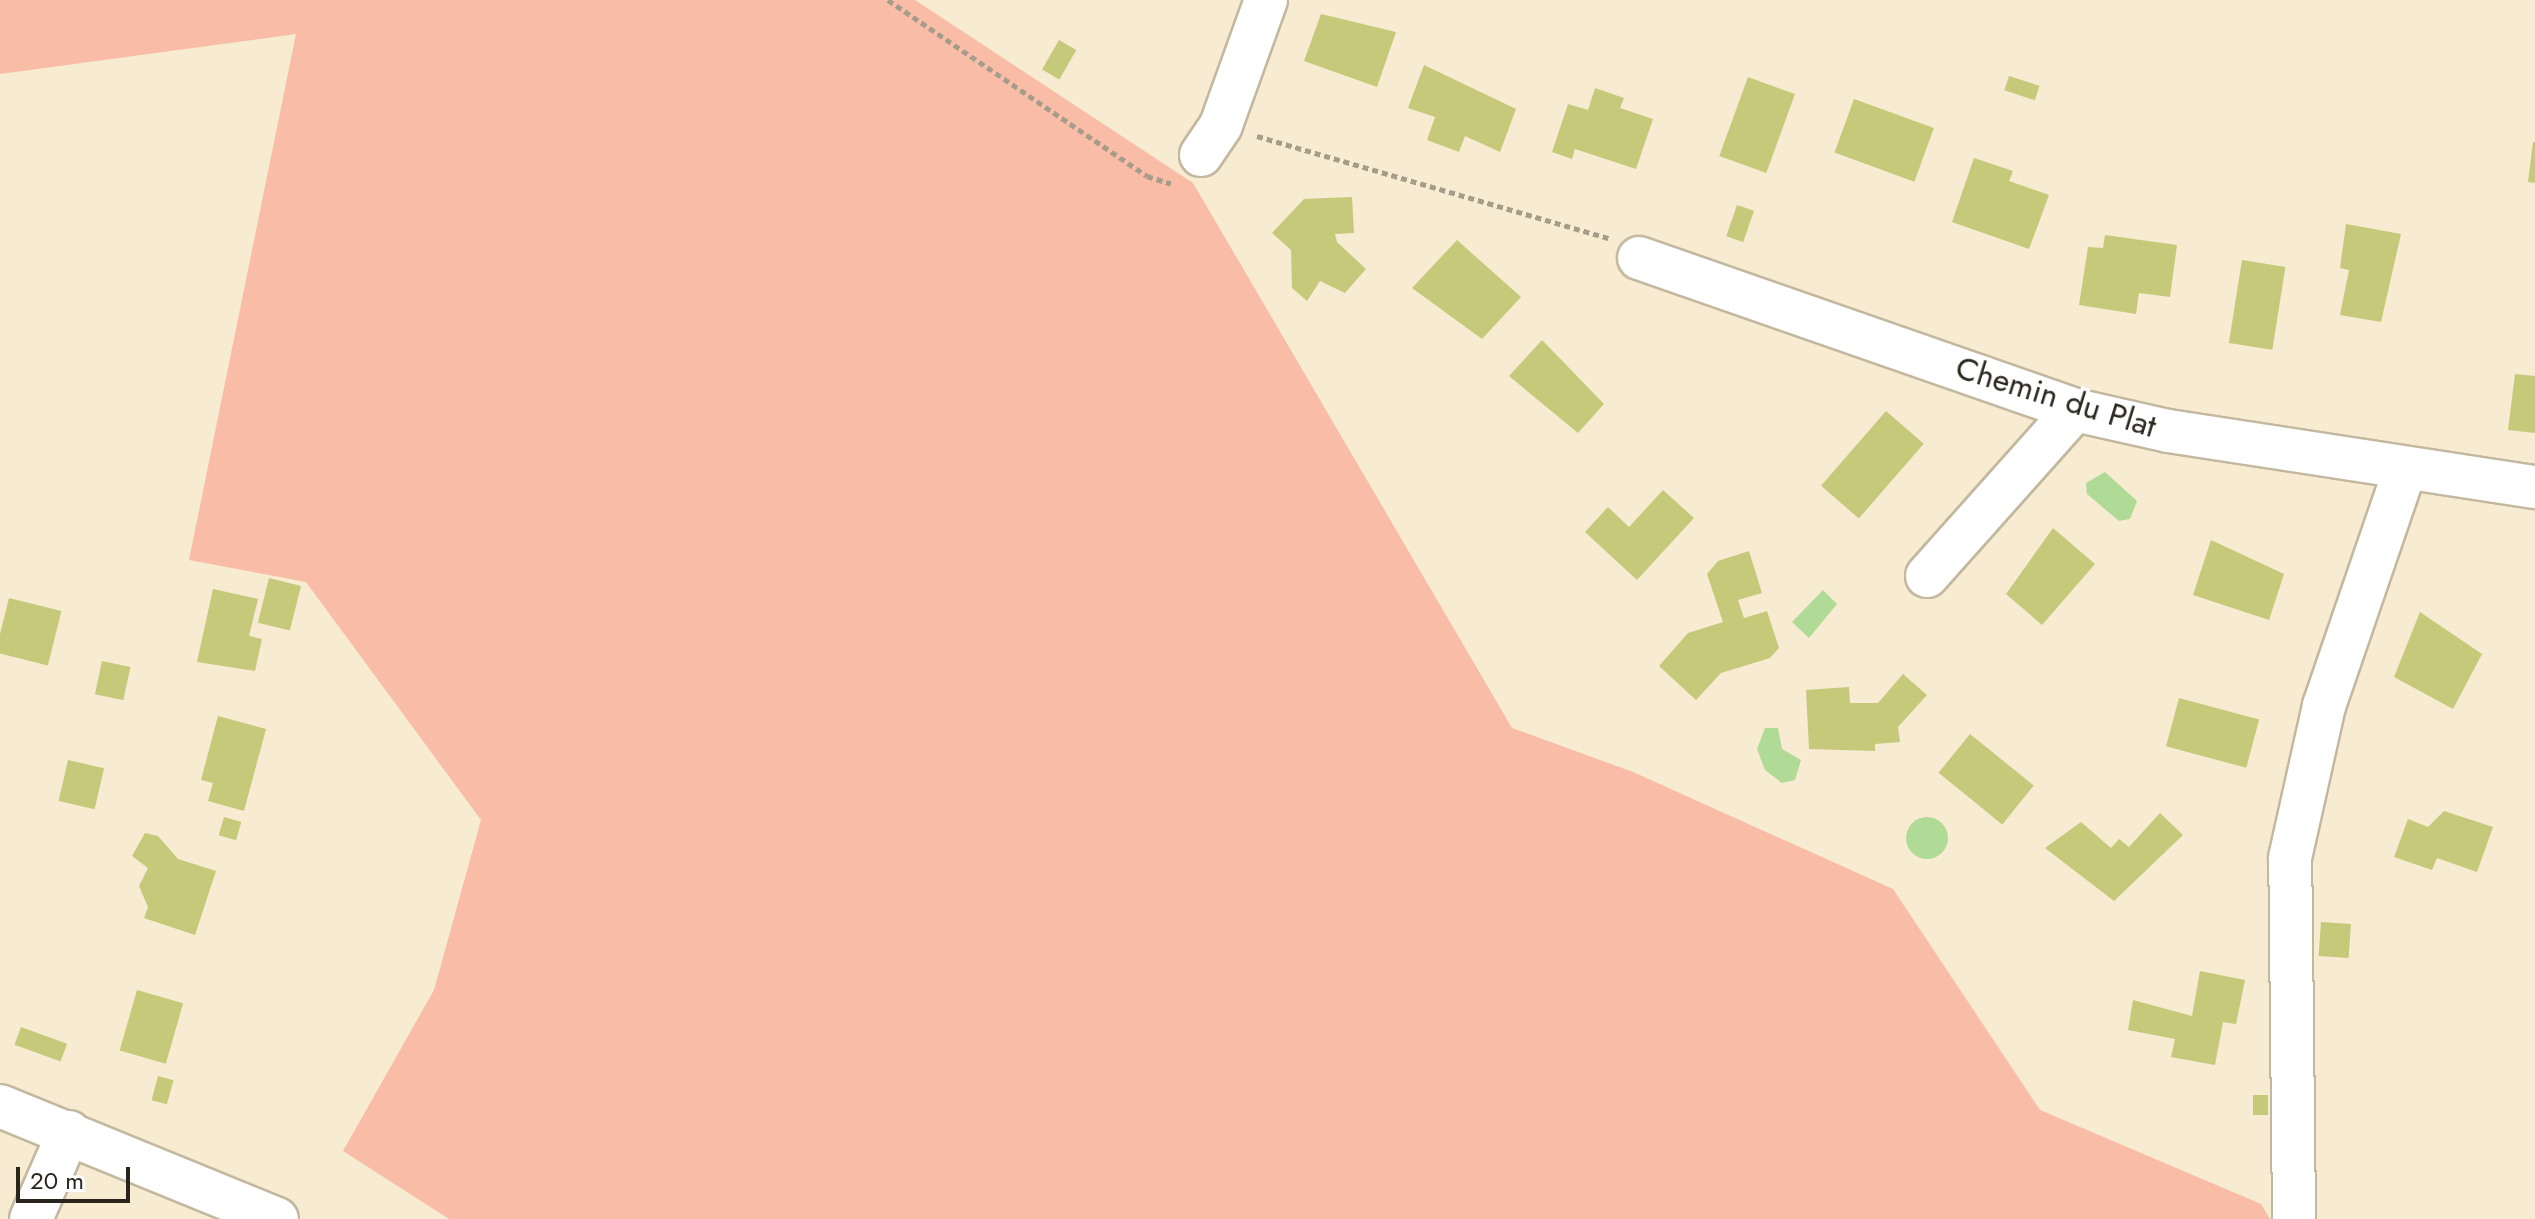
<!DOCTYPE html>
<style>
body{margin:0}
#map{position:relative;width:2535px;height:1219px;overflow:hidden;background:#f7ebd1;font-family:Jost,sans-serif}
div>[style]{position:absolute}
.green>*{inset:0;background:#f8bca7}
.water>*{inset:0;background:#b0db96}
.round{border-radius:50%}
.building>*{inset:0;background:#c6c97a;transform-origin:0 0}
.path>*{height:5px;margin-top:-2.5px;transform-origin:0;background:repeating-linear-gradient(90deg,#a59c89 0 6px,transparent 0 10px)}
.roads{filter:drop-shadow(2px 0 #c3b89f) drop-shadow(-2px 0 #c3b89f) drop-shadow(0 2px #c3b89f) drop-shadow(0 -2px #c3b89f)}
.minor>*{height:42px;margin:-21px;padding:0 21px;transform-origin:21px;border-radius:21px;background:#fff}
span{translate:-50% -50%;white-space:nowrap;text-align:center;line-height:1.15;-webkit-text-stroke:7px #fff;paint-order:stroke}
.street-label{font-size:32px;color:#29251b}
.scale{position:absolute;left:16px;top:1167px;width:114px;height:36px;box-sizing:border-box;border:4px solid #29251b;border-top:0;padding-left:10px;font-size:24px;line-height:28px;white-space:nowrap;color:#29251b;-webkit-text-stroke:6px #fff;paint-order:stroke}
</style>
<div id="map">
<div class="green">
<i style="clip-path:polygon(0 0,915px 0,1193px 183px,1512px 728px,1633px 772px,1893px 889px,2040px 1110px,2261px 1204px,2270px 1219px,449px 1219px,343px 1151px,434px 990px,481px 820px,306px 582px,189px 560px,296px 34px,0 74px)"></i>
</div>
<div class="water">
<i style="clip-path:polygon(2105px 472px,2137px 501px,2130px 519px,2119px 521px,2087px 494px,2086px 483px)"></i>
<i style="clip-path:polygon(1823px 590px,1837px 604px,1809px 638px,1792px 622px)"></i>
<i style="clip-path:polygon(1765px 728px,1778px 728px,1782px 749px,1801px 760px,1795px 780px,1782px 783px,1765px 770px,1757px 749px)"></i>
<i class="round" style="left:1906px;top:817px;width:42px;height:42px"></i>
</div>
<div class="building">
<i style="clip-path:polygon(1321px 14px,1396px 32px,1377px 87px,1304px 61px)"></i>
<i style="left:1059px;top:40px;width:20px;height:34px;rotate:30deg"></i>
<i style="clip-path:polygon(1424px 65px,1516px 109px,1500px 152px,1465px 136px,1459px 152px,1427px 140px,1435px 117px,1408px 108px)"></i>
<i style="left:2009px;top:76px;width:32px;height:15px;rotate:18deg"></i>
<i style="left:1748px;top:77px;width:50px;height:84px;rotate:20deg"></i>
<i style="clip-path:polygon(1595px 88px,1624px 98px,1620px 108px,1653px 119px,1636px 169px,1575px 149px,1572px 159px,1552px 152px,1568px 104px,1588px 110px)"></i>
<i style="left:1854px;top:99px;width:85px;height:57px;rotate:20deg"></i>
<i style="clip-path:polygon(2533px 142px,2535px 142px,2535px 183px,2528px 182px)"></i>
<i style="clip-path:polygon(1974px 158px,2013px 171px,2009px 181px,2049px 195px,2029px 249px,1952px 222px)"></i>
<i style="clip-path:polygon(1352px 197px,1354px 233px,1335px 234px,1337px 242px,1366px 269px,1345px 293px,1320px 281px,1307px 301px,1292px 288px,1291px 250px,1272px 233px,1304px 199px)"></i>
<i style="left:1737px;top:205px;width:18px;height:33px;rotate:19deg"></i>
<i style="clip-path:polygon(2346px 224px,2401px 234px,2381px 322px,2340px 315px,2349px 270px,2340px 268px)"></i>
<i style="clip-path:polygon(2105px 235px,2177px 245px,2170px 297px,2139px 293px,2136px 314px,2079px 305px,2088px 247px,2103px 248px)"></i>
<i style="clip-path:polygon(1457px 240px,1521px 297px,1482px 339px,1412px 288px)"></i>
<i style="left:2242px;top:260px;width:44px;height:84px;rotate:9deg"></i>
<i style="clip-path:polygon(1542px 340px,1604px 404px,1578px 433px,1509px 376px)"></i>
<i style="clip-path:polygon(2515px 374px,2535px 376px,2535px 433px,2508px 430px)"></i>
<i style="left:1886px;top:411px;width:50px;height:99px;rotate:41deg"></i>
<i style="clip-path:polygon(1663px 490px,1694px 518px,1637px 580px,1585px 532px,1608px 507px,1629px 527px)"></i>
<i style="clip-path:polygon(2053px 528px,2095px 564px,2042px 625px,2006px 594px)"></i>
<i style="clip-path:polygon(2211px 540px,2284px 574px,2269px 620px,2193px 595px)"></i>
<i style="clip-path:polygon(1749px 551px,1762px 593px,1738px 600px,1744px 618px,1767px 611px,1779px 648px,1770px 658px,1721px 673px,1696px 700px,1659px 666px,1688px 633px,1723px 622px,1707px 574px,1718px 561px)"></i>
<i style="left:269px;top:578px;width:33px;height:46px;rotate:14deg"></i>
<i style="clip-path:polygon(213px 589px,258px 599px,249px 636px,262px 639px,255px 671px,197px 662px)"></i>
<i style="left:9px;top:598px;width:54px;height:56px;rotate:14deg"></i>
<i style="clip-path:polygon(2420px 612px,2482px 654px,2453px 709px,2394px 677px)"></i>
<i style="left:102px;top:661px;width:29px;height:34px;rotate:12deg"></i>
<i style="clip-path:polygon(1903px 674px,1927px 695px,1898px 727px,1900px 742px,1875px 744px,1875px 751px,1809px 749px,1806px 690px,1849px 687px,1850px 703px,1878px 703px)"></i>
<i style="left:2179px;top:698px;width:83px;height:50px;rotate:15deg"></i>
<i style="clip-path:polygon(218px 716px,266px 729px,244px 811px,208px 801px,213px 783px,201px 780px)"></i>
<i style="left:1970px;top:734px;width:82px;height:50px;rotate:39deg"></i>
<i style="left:68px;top:760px;width:37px;height:42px;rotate:13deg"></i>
<i style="clip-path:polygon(2444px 811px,2493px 827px,2477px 872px,2437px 858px,2432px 870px,2394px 857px,2408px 819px,2428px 827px)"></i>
<i style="clip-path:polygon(2160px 813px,2183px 835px,2114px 901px,2045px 848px,2081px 822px,2111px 848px,2119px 839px,2129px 847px)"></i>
<i style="left:224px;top:817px;width:18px;height:19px;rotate:16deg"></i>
<i style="clip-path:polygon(145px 833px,158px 836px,178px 859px,216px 871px,195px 935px,144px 918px,148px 907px,139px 886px,148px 868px,132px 856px)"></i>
<i style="left:2321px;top:922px;width:30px;height:34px;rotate:4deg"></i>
<i style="clip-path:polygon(2200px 971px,2245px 980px,2236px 1024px,2223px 1022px,2215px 1065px,2171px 1057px,2175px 1039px,2128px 1030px,2133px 1000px,2192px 1016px)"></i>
<i style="left:137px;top:990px;width:48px;height:63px;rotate:16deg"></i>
<i style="left:21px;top:1027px;width:49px;height:19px;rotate:20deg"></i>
<i style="left:158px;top:1076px;width:16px;height:25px;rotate:15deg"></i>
<i style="left:2253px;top:1095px;width:15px;height:20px"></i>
</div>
<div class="path">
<i style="left:888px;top:0;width:313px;rotate:34.2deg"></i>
<i style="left:1147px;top:176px;width:25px;rotate:18deg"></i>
<i style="left:1257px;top:136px;width:366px;rotate:16.2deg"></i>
</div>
<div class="roads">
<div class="minor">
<i style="left:1201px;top:155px;width:36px;rotate:-56deg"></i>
<i style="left:1221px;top:125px;width:133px;rotate:-70.2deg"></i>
<i style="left:1639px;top:258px;width:462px;rotate:19.2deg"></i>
<i style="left:2075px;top:410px;width:95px;rotate:12.7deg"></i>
<i style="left:2168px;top:431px;width:371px;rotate:8.7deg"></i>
<i style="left:1927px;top:576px;width:222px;rotate:-48.3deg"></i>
<i style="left:0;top:1106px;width:299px;rotate:22.2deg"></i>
<i style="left:31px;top:1219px;width:95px;rotate:-66.4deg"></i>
<i style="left:2294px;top:1219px;width:361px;rotate:-90.6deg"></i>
<i style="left:2290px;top:858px;width:156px;rotate:-77.4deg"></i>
<i style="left:2324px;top:706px;width:250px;rotate:-71.1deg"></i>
</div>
</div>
<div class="street-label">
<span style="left:2056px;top:397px;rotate:17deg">Chemin du Plat</span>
</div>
<div class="scale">20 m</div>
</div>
